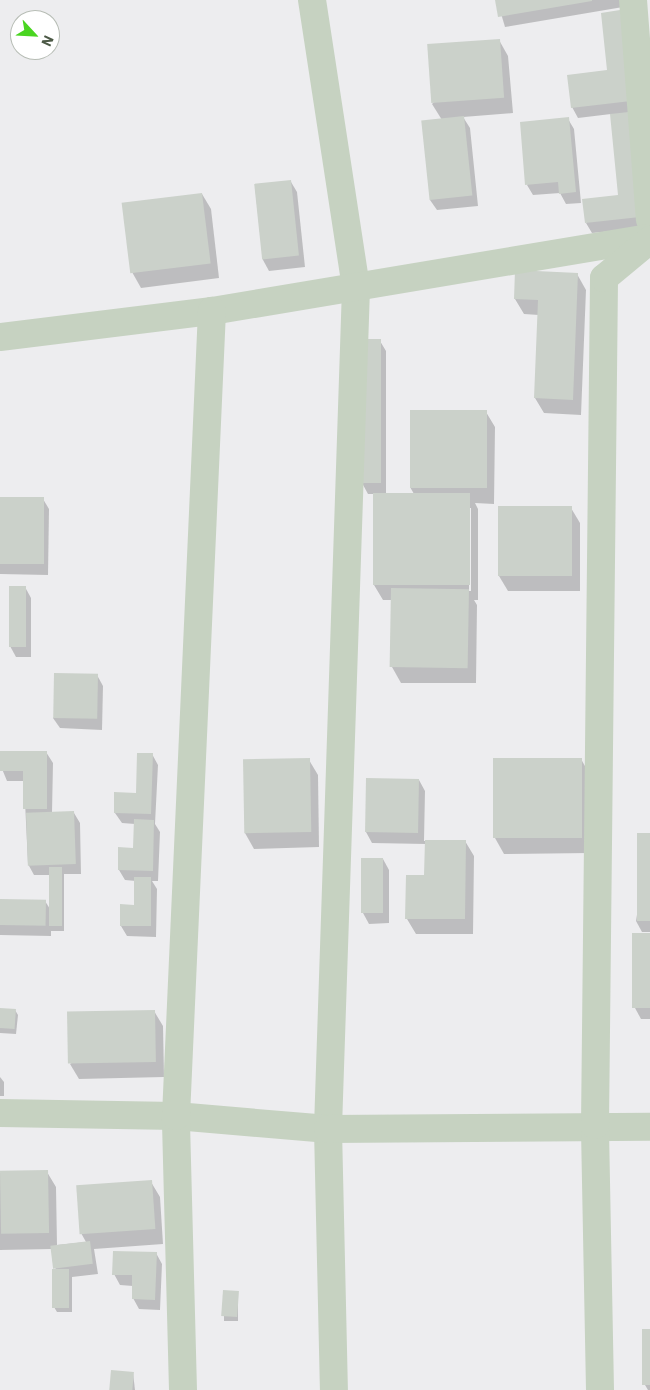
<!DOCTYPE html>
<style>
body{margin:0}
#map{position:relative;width:650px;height:1390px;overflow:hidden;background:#ededef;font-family:"IBM Plex Sans",sans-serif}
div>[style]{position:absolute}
.shadow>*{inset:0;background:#0003;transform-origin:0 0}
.building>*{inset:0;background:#cbd1ca;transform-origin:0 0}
.street>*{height:28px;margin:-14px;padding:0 14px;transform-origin:14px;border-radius:14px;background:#c6d2c1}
span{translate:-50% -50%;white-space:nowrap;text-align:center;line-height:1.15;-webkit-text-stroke:5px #fff;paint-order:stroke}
.north{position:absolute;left:10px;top:10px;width:50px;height:50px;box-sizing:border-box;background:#fff;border:1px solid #b7bdb5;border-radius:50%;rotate:115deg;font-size:14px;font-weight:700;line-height:20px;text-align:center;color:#4c5946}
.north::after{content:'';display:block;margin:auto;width:18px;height:22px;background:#4ad521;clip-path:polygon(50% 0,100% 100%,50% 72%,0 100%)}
</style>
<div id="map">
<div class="shadow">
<i style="clip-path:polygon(497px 0,622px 0,623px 7px,505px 27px)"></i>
<i style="clip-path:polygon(620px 12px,645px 228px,592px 233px,586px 223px,619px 196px,611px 114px,578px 118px,572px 107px,609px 72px)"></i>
<i style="clip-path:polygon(499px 40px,508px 56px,513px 113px,463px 117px,470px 128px,478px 206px,437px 210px,430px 200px,442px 120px,432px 104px)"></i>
<i style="clip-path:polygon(568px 119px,574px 129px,581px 203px,566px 204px,560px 193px,533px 195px,527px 185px)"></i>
<i style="clip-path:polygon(291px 182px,297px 192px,305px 267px,269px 271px,263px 260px,255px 186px)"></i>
<i style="clip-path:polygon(202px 194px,211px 209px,219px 278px,141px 288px,132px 272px)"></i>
<i style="clip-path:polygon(577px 274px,586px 290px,581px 415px,544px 413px,535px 398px,539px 315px,524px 314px,515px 299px)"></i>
<i style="clip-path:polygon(evenodd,380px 341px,386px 351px,386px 494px,414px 494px,410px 487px,486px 412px,495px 427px,494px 504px,475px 503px,478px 509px,478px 600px,474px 600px,477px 605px,476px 683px,401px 683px,392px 667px,392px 600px,383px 600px,374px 585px,374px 494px,368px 494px,362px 483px,380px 341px,469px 508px,471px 508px,471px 591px,469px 591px,469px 508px)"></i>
<i style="clip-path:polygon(0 498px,43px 499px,49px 509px,48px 575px,0 574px)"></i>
<i style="clip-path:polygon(571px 508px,580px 523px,580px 591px,508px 591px,499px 576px)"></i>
<i style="clip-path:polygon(25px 587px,31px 598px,31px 657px,16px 657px,10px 646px)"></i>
<i style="clip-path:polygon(97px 675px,103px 686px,102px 730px,60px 728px,53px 718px)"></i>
<i style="clip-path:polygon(46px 752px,53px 763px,52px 813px,74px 813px,80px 823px,81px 874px,64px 874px,64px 931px,51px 931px,51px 936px,0 935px,0 901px,45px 901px,50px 909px,50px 875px,34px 875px,28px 864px,24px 781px,7px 781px,0 764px)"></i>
<i style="clip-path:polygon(152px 754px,158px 765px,155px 824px,160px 832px,158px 881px,152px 881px,157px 889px,156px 937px,127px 936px,121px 926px,135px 906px,136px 881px,125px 880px,119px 870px,135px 849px,135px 824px,122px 823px,115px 813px,137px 794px)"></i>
<i style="clip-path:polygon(581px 759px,590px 775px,590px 853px,504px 854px,495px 838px,495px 760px)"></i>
<i style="clip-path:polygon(309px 760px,318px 775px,319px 847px,254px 849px,245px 833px)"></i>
<i style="clip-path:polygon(419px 780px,425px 791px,424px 841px,465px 841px,474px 856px,473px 934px,416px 934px,407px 919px,426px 876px,426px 844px,372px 843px,366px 832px)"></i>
<i style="clip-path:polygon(650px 834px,650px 932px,642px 932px,636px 921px)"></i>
<i style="clip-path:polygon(383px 859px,389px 870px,389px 923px,369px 924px,363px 913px)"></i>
<i style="clip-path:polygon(650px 934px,650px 1019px,641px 1019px,635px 1008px)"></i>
<i style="clip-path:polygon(0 1009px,15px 1010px,18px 1015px,16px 1034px,0 1033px)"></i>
<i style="clip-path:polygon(154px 1011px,163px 1026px,164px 1077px,79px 1079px,70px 1064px)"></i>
<i style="clip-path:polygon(0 1077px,4px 1082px,4px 1096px,0 1096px)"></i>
<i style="clip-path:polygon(47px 1172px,56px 1187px,57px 1245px,86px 1242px,81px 1233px,151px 1182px,160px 1197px,163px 1244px,94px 1249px,98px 1274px,72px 1277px,72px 1312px,57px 1312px,54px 1307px,56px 1271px,52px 1249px,0 1250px,0 1173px)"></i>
<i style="clip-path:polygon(156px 1253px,162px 1264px,160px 1310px,139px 1309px,133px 1298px,133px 1286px,120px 1285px,114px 1274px)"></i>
<i style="left:224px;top:1292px;width:14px;height:29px"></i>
<i style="clip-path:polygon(650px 1330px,650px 1390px,648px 1390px,645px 1385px)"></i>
<i style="clip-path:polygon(133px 1373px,135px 1390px,111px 1390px)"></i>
</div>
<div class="building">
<i style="clip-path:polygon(495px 0,592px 0,592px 1px,498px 17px)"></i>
<i style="clip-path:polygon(620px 10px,631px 101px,571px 108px,567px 75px,607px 70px,601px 13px)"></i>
<i style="left:500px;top:39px;width:59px;height:73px;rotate:86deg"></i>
<i style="clip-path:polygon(629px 112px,640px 217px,585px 223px,582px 199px,618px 195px,610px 114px)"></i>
<i style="left:464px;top:116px;width:80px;height:43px;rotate:84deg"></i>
<i style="clip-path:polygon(569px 117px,576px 192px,559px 194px,558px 182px,525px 185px,520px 122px)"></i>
<i style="left:291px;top:180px;width:76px;height:37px;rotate:84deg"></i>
<i style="left:202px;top:193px;width:71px;height:81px;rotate:83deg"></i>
<i style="clip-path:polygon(515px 270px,578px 273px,573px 400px,534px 398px,538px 300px,514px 299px)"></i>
<i style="left:381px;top:339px;width:144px;height:20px;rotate:90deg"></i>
<i style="left:410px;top:410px;width:77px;height:78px"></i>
<i style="left:373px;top:493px;width:97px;height:92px"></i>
<i style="left:0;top:497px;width:44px;height:67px"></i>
<i style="left:572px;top:506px;width:70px;height:74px;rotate:90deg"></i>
<i style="left:9px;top:586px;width:17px;height:61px"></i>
<i style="left:391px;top:588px;width:78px;height:79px;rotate:1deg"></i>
<i style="left:54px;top:673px;width:44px;height:45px;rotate:1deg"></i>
<i style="clip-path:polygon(0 751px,47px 751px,47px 809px,23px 809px,23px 771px,0 771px)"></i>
<i style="clip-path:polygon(137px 753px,153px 753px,151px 814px,114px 813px,114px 792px,136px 793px)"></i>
<i style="left:310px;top:758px;width:74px;height:67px;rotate:89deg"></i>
<i style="left:582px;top:758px;width:80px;height:89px;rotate:90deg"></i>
<i style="left:366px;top:778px;width:53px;height:54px;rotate:1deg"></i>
<i style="left:74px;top:811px;width:53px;height:48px;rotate:88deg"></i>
<i style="clip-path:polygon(134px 819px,154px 820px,153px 871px,118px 870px,118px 847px,133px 848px)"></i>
<i style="left:637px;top:833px;width:13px;height:88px"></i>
<i style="clip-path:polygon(425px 840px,466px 840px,465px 919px,405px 919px,406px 875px,424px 875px)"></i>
<i style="left:361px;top:858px;width:22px;height:55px"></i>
<i style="left:49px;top:867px;width:13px;height:59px"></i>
<i style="clip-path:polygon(134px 877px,151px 877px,151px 926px,120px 926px,120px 904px,134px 905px)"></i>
<i style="left:0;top:899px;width:46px;height:26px;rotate:1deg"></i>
<i style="left:650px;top:933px;width:75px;height:18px;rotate:90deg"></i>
<i style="left:0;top:1008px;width:16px;height:20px;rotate:4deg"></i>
<i style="left:155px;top:1010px;width:52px;height:88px;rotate:89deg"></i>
<i style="left:48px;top:1170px;width:63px;height:48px;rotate:89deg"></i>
<i style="left:152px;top:1180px;width:49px;height:76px;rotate:86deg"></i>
<i style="left:90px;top:1241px;width:23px;height:40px;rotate:83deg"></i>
<i style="clip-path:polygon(113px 1251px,157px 1252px,155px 1300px,132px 1299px,132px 1275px,112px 1275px)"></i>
<i style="left:52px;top:1269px;width:17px;height:39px"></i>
<i style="left:223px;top:1290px;width:16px;height:26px;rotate:4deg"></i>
<i style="left:642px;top:1329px;width:8px;height:56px"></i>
<i style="left:111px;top:1370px;width:23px;height:20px;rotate:5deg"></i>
</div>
<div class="street">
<i style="left:312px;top:0;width:291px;rotate:81.3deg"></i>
<i style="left:356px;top:288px;width:841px;rotate:91.91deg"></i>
<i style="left:328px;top:1129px;width:261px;rotate:88.7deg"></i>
<i style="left:633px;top:0;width:220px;rotate:85.6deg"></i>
<i style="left:0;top:337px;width:214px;rotate:-7deg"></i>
<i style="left:212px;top:311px;width:444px;rotate:-9.5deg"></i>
<i style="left:0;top:1113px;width:176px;rotate:1deg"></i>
<i style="left:176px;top:1116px;width:153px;rotate:4.9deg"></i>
<i style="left:328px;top:1129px;width:322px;rotate:-0.4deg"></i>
<i style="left:183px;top:1390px;width:274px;rotate:-91.5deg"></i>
<i style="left:176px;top:1116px;width:806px;rotate:-87.44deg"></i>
<i style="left:600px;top:1390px;width:265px;rotate:-91.1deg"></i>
<i style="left:595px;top:1125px;width:847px;rotate:-89.39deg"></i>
<i style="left:604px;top:278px;width:60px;rotate:-39.6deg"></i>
</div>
<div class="north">N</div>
</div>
